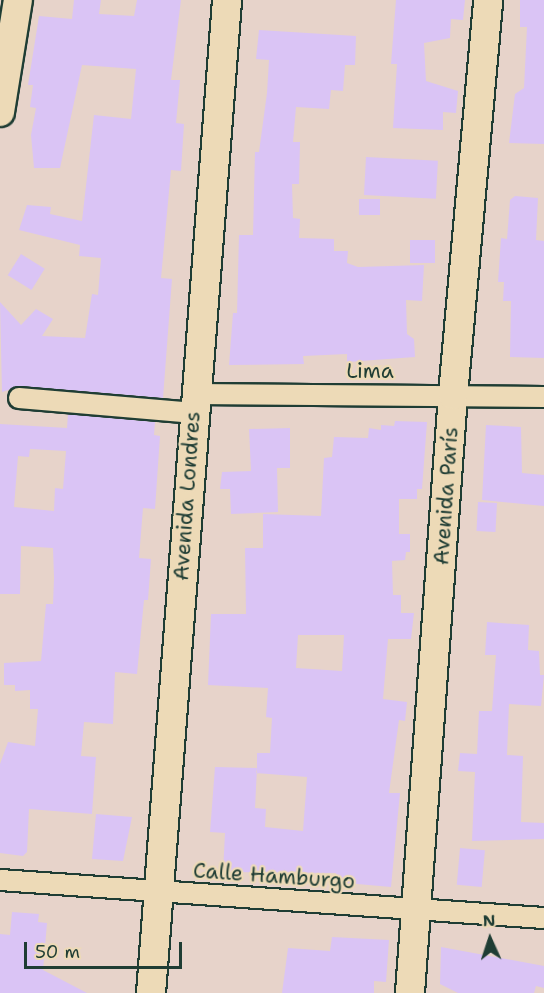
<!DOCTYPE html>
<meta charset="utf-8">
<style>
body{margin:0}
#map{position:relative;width:544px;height:993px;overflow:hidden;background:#e7d3ca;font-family:"Shantell Sans",sans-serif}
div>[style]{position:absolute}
.building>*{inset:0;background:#dac4f5;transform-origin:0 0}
.roads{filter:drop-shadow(2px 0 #1f3d34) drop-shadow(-2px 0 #1f3d34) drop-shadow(0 2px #1f3d34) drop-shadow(0 -2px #1f3d34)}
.street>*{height:20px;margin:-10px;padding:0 10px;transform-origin:10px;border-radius:10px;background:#eddab7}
.secondary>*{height:28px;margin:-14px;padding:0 14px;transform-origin:14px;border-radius:14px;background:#eddab7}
span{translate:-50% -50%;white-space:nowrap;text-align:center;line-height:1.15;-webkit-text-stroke:4.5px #eddab7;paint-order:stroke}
.street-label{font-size:21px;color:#1f3d34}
.north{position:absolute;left:460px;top:909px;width:60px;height:60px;-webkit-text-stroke:4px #eddab7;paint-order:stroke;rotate:357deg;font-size:16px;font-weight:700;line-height:24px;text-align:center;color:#1f3d34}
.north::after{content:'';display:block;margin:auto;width:21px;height:27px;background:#1f3d34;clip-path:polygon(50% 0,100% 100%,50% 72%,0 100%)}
.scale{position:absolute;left:24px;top:942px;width:158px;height:27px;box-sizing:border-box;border:3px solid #1f3d34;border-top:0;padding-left:8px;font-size:18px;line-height:21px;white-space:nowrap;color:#1f3d34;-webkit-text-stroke:4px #eddab7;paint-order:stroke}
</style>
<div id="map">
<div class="building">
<i style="clip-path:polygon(74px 0,101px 0,99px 14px,134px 16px,137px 0,181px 0,171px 80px,180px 80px,176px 123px,184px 124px,181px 171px,171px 170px,161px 278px,172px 279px,163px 398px,20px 386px,2px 392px,0 302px,21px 325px,36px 309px,53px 319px,42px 336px,85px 338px,92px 294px,98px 295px,101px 258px,79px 256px,80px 245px,19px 230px,27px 205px,51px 207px,50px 214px,82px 221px,94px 115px,131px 119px,136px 69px,82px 65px,60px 168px,34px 168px,31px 135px,36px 108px,30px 107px,33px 85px,28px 85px,39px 16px,72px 19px)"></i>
<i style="clip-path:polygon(396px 0,465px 0,463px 20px,451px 19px,450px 38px,424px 43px,426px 81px,458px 91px,456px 113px,443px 112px,443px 130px,393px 128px,397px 64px,391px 64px)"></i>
<i style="clip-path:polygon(520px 0,544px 0,544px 144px,509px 143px,515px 94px,524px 88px,527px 27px,520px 27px)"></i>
<i style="clip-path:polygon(259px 30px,356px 36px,355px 65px,345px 65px,343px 91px,331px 90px,329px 109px,296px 107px,293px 142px,300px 142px,299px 184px,292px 184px,293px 218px,300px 219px,299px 238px,334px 239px,334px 251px,348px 251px,347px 263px,358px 267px,424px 265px,422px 301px,406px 300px,407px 334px,414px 339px,415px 357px,347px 362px,347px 354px,303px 356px,304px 364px,229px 365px,233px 313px,237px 313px,239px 235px,253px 235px,255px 152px,259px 152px,267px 93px,269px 60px,256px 59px)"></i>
<i style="left:366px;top:157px;width:72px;height:38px;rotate:3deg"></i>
<i style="clip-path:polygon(515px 196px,538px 198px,536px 240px,544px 241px,544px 358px,510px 357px,511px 301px,503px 301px,504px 282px,498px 282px,501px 238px,507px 239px,510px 200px)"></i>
<i style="left:359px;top:199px;width:21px;height:16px"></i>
<i style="left:410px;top:240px;width:25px;height:23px"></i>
<i style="left:21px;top:254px;width:28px;height:25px;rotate:32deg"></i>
<i style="clip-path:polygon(evenodd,68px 414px,155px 422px,154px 435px,160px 436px,155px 509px,143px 508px,139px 558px,151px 559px,148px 600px,144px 600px,137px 674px,115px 672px,113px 724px,84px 722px,81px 756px,96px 757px,92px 814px,29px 809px,27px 852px,23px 856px,0 853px,0 764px,8px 742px,35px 746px,38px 709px,30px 709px,30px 690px,15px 691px,15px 685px,4px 685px,4px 663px,41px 661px,46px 604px,53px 604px,54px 578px,53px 548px,21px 546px,20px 594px,0 594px,0 424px,67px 428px,68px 414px,30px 449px,66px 451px,63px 489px,55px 488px,54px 511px,14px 507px,18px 456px,29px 457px,30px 449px)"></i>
<i style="clip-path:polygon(evenodd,395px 421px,427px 422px,422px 489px,417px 489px,417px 499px,399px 499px,399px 534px,410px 534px,410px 552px,406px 552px,405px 560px,392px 561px,393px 595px,401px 595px,401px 613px,414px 613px,411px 639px,388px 639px,383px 699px,407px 702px,405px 721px,399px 720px,389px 793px,400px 793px,391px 887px,335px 882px,336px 873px,223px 872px,225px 833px,210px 832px,215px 767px,257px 768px,257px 753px,270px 753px,272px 718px,266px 717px,268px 688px,208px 685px,211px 614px,246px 614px,245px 548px,263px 548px,263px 514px,321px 516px,324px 458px,332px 457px,334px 437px,368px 438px,369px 428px,381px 430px,381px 425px,394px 426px,395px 421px,298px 635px,344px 635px,342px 671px,296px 668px,298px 635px,395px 421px,257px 768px,256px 773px,307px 777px,303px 831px,265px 827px,266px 809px,255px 808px,257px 768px)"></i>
<i style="clip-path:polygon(486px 425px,521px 427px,522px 473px,544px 475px,544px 506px,482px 500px)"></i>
<i style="clip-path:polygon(290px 428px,290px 468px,277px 468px,278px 512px,231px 514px,230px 489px,220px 489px,222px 472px,251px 471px,249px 429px)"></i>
<i style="left:478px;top:502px;width:19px;height:29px;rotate:3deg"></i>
<i style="clip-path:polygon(487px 622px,529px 625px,528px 650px,539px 651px,540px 675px,544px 675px,541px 706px,509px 704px,507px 755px,523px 756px,521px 822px,544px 823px,544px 839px,472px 841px,475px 772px,458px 771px,460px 753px,477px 754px,479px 711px,492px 711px,496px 655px,485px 655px)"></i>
<i style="clip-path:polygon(96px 814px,132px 817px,123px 861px,92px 859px)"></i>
<i style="left:460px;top:848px;width:25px;height:37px;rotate:5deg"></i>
<i style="clip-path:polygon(12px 912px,39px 914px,38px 922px,47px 923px,43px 970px,87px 993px,0 993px,0 934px,10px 935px)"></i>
<i style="clip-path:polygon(332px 937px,389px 940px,386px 982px,374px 981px,374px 993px,282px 993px,288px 948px,330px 951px)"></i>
<i style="clip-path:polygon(441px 947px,544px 966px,544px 988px,536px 986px,534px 993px,458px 993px,440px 984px)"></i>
</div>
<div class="roads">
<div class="street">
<i style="left:195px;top:394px;width:349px;rotate:0.5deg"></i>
<i style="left:19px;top:398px;width:176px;rotate:4.9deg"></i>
<i style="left:0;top:880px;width:545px;rotate:4deg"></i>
</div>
<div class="secondary">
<i style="left:0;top:112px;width:113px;rotate:-80.9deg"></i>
<i style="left:151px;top:993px;width:996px;rotate:-85.62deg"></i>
<i style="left:410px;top:993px;width:600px;rotate:-85.89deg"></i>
<i style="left:453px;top:395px;width:397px;rotate:-84.9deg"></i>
</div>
</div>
<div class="street-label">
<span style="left:370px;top:371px">Lima</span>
<span style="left:187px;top:496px;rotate:-86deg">Avenida Londres</span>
<span style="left:446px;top:496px;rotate:-86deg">Avenida París</span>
<span style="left:274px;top:876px;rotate:4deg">Calle Hamburgo</span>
</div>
<div class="north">N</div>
<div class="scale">50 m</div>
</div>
